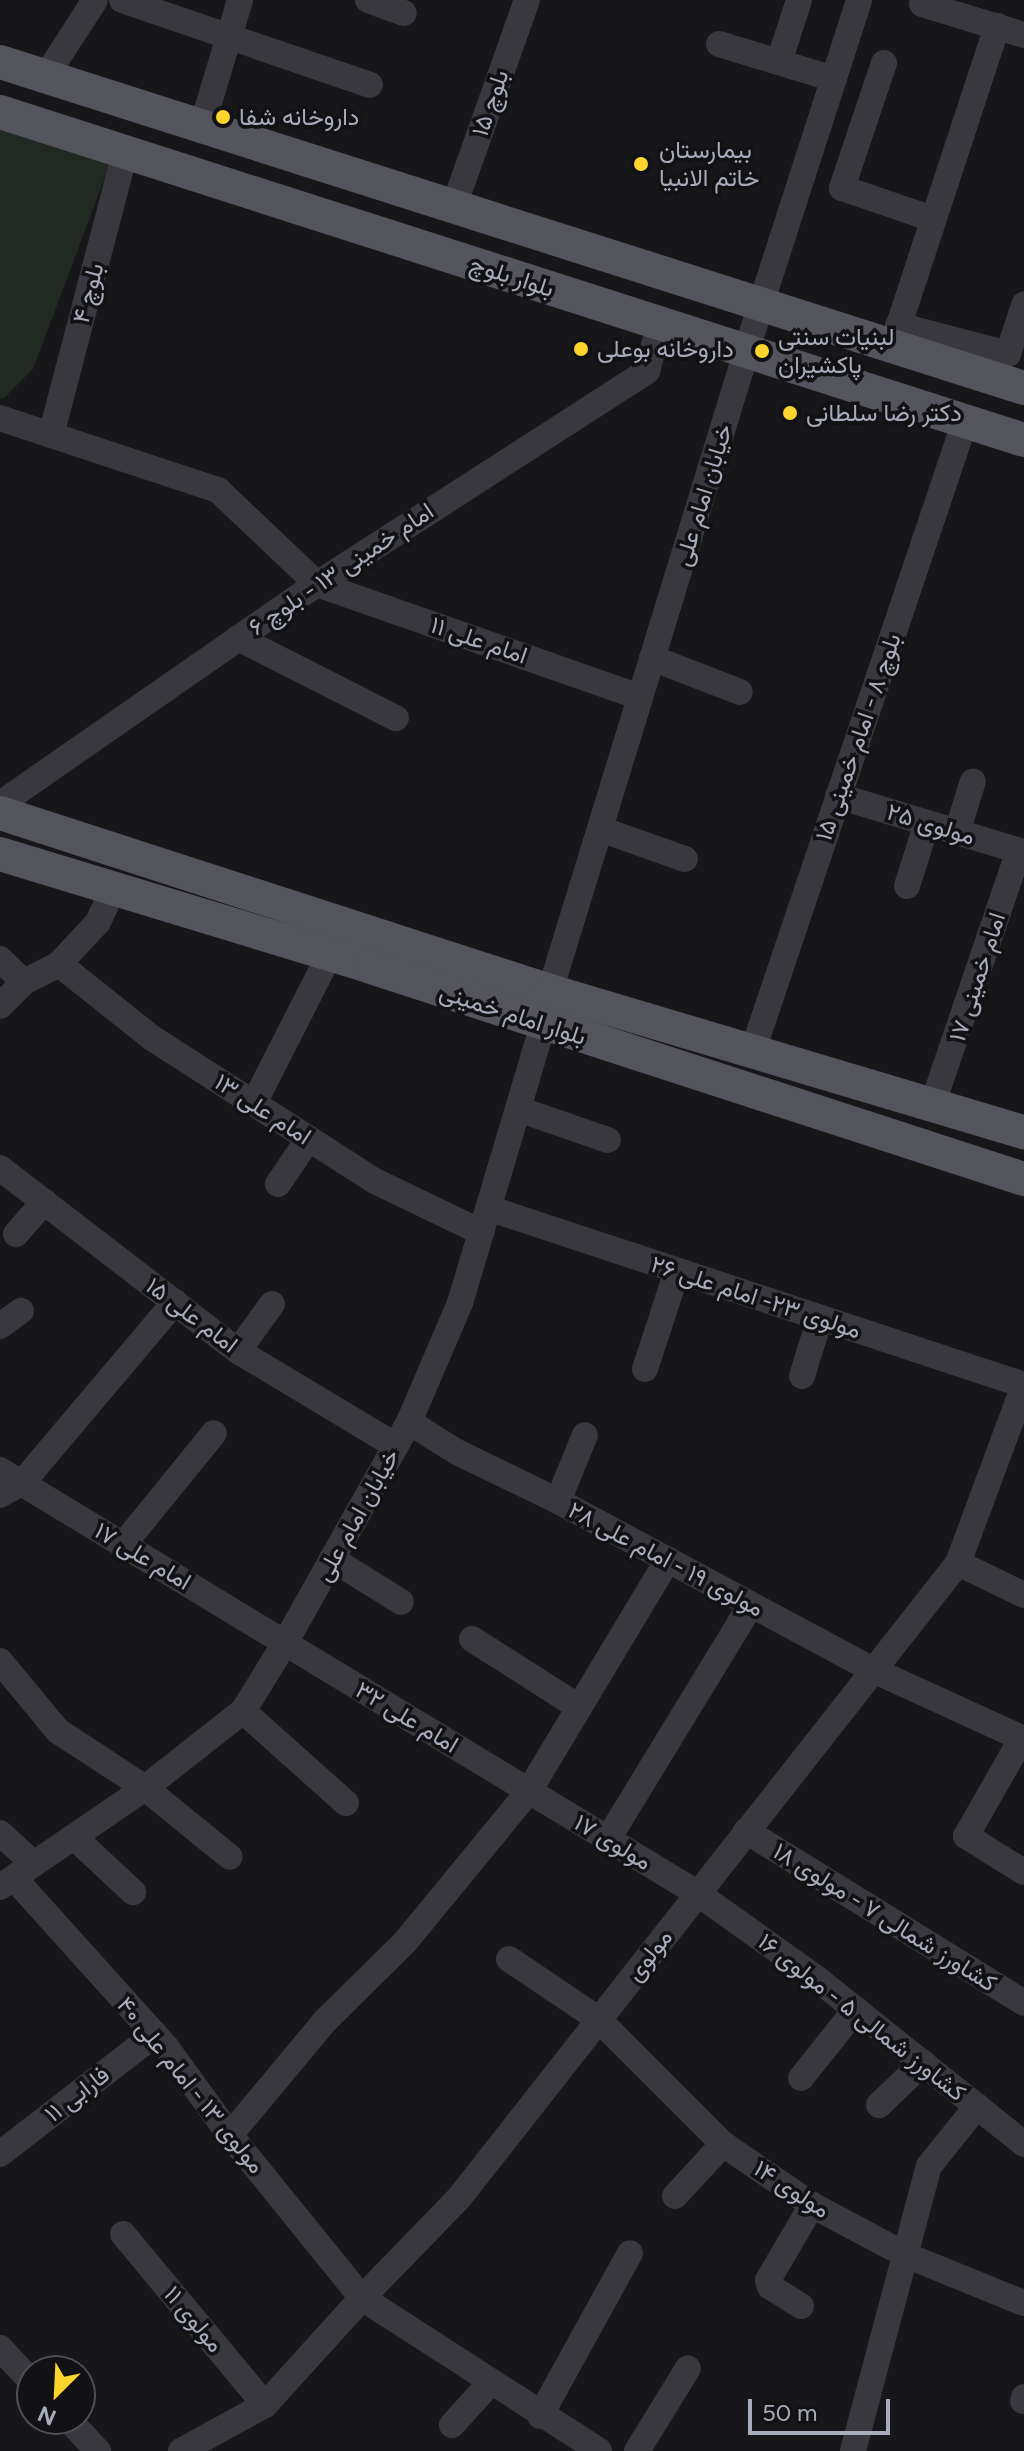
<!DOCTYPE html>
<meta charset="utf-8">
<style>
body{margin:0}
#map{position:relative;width:1024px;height:2451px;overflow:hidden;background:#171719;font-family:Figtree,Vazirmatn,sans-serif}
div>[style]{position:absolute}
.green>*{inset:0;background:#212923}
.minor>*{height:26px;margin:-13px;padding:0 13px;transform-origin:13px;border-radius:13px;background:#38383e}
.major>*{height:34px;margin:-17px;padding:0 17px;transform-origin:17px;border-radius:17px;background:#54545d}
.dots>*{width:22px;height:22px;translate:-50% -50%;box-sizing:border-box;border:4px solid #121214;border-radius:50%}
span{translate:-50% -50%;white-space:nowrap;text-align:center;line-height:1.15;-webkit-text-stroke:7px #121214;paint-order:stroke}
.street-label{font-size:24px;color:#a8abba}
.poi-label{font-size:24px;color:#a8abba}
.left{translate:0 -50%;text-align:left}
.north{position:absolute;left:16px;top:2355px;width:80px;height:80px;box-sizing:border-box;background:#121214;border:2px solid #4e4f56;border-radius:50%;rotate:204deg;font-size:22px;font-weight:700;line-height:32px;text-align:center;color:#a8abba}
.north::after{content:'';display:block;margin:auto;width:28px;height:36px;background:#fbd42d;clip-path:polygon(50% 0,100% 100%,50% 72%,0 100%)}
.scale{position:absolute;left:748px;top:2399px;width:142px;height:36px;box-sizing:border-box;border:4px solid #a8abba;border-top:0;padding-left:10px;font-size:24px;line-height:28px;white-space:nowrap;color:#a8abba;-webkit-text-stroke:6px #121214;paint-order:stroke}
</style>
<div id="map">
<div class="green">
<i style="clip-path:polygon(0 121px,113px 156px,33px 369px,3px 399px,0 398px)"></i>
</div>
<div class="minor">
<i style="left:122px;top:0;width:262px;rotate:18.9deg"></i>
<i style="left:368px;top:0;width:38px;rotate:20deg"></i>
<i style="left:922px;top:4px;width:107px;rotate:16.9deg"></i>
<i style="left:719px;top:44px;width:120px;rotate:16.9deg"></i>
<i style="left:779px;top:62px;width:65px;rotate:-72.1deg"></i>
<i style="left:884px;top:63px;width:132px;rotate:108.6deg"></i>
<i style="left:842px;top:188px;width:96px;rotate:18.8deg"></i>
<i style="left:46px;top:76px;width:90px;rotate:-57.2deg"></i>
<i style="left:202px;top:126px;width:132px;rotate:-73.2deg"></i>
<i style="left:454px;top:206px;width:219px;rotate:-70.5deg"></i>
<i style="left:898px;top:325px;width:114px;rotate:14.8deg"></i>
<i style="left:1008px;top:354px;width:52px;rotate:-71.9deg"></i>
<i style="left:892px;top:346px;width:337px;rotate:-71.8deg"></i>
<i style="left:0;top:418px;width:230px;rotate:18.3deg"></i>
<i style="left:218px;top:490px;width:137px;rotate:43.5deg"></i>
<i style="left:317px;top:584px;width:342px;rotate:19.3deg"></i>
<i style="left:51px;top:435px;width:293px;rotate:-75.3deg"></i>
<i style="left:238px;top:638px;width:177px;rotate:26.9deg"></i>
<i style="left:652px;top:658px;width:94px;rotate:21.1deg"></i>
<i style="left:838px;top:796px;width:194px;rotate:16.8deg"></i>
<i style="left:0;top:804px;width:386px;rotate:-34.8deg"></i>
<i style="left:317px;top:584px;width:393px;rotate:-32.8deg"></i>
<i style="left:647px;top:371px;width:50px;rotate:-74.8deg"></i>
<i style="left:600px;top:829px;width:90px;rotate:19.4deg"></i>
<i style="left:957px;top:832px;width:53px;rotate:-72.6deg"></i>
<i style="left:907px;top:886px;width:66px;rotate:-72.4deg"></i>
<i style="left:0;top:959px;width:33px;rotate:44deg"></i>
<i style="left:59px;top:964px;width:119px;rotate:38.5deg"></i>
<i style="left:152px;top:1038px;width:265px;rotate:32.7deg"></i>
<i style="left:375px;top:1181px;width:118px;rotate:25.7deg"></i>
<i style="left:550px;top:991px;width:719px;rotate:-72.93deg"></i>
<i style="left:761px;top:304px;width:319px;rotate:-72.1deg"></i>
<i style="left:0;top:1006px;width:34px;rotate:-45deg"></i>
<i style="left:24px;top:982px;width:39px;rotate:-27deg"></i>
<i style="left:59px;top:964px;width:57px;rotate:-47.1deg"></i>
<i style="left:98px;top:922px;width:38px;rotate:-65deg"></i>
<i style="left:752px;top:1053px;width:667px;rotate:-71.37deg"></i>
<i style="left:254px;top:1103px;width:167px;rotate:-63deg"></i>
<i style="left:933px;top:1103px;width:266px;rotate:-71.2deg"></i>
<i style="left:518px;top:1109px;width:95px;rotate:19deg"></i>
<i style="left:0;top:1168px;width:300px;rotate:37.6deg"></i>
<i style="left:238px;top:1351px;width:184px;rotate:31deg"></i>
<i style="left:278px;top:1184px;width:55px;rotate:-56deg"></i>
<i style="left:488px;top:1208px;width:564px;rotate:18.27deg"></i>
<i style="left:16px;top:1234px;width:43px;rotate:-48.8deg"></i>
<i style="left:0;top:1326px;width:26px;rotate:-36deg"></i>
<i style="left:238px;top:1351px;width:58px;rotate:-54.1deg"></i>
<i style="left:645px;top:1369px;width:103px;rotate:-71.9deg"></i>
<i style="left:802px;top:1376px;width:61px;rotate:-72.8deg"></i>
<i style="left:409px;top:1422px;width:57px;rotate:32deg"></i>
<i style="left:457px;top:1452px;width:112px;rotate:25.9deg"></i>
<i style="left:558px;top:1501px;width:357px;rotate:28.2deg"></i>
<i style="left:873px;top:1670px;width:166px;rotate:24.6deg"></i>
<i style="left:0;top:1470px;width:815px;rotate:31.25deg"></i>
<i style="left:697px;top:1893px;width:146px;rotate:35.5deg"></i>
<i style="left:816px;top:1978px;width:266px;rotate:38.6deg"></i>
<i style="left:0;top:1495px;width:25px;rotate:-29deg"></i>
<i style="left:22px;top:1483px;width:237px;rotate:-49.8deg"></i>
<i style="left:558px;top:1501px;width:71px;rotate:-67.8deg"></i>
<i style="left:123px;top:1545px;width:144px;rotate:-50.9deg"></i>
<i style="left:332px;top:1559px;width:81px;rotate:31.9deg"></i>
<i style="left:958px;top:1563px;width:73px;rotate:25.9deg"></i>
<i style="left:472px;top:1639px;width:125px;rotate:32.5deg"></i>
<i style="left:0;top:1661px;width:91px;rotate:50.4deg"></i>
<i style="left:58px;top:1731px;width:104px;rotate:33.2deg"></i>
<i style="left:145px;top:1788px;width:109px;rotate:39.1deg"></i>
<i style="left:243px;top:1711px;width:138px;rotate:41.8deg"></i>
<i style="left:1022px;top:1738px;width:113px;rotate:119.7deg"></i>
<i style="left:966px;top:1836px;width:68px;rotate:31.8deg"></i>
<i style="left:746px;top:1831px;width:327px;rotate:31.7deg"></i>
<i style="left:0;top:1833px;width:46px;rotate:42.4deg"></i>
<i style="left:74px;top:1837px;width:81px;rotate:43deg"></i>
<i style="left:608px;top:1839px;width:274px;rotate:-58.6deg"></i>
<i style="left:14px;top:1878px;width:227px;rotate:48deg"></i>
<i style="left:166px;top:2047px;width:109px;rotate:54deg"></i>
<i style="left:230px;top:2135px;width:210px;rotate:51deg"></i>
<i style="left:362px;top:2298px;width:282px;rotate:32.8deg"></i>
<i style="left:0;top:1887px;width:176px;rotate:-34.3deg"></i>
<i style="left:145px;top:1788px;width:125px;rotate:-38.2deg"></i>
<i style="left:243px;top:1711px;width:80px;rotate:-58.3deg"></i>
<i style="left:285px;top:1643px;width:253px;rotate:-60.7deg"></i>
<i style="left:409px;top:1422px;width:129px;rotate:-66.8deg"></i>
<i style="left:460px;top:1303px;width:291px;rotate:-73.4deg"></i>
<i style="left:509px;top:1959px;width:107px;rotate:34deg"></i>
<i style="left:598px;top:2019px;width:177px;rotate:45deg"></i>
<i style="left:723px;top:2144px;width:108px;rotate:34.4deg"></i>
<i style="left:812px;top:2205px;width:109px;rotate:28deg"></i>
<i style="left:908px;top:2256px;width:125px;rotate:22.1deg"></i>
<i style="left:801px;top:2078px;width:88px;rotate:-51.4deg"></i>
<i style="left:879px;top:2105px;width:61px;rotate:-43.7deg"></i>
<i style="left:230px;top:2135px;width:148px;rotate:-50.2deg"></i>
<i style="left:325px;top:2021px;width:112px;rotate:-44.6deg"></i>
<i style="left:405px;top:1942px;width:195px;rotate:-50.6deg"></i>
<i style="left:529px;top:1791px;width:270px;rotate:-59deg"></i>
<i style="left:0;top:2154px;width:196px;rotate:-37.7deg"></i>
<i style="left:675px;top:2196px;width:71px;rotate:-47.3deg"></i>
<i style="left:123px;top:2234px;width:222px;rotate:50.3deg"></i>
<i style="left:801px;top:2306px;width:36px;rotate:-148deg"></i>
<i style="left:770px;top:2287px;width:7px;rotate:-106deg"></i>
<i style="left:768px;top:2280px;width:87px;rotate:-59.6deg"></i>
<i style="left:0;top:2348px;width:47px;rotate:46.7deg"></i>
<i style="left:1023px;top:2401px;width:4px;rotate:-76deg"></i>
<i style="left:540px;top:2416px;width:186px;rotate:-61.1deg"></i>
<i style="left:68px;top:2419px;width:44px;rotate:46.8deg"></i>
<i style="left:452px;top:2425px;width:57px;rotate:-47.9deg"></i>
<i style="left:181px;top:2451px;width:96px;rotate:-28.7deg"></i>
<i style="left:265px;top:2405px;width:144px;rotate:-47.8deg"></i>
<i style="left:362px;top:2298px;width:139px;rotate:-45.9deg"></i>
<i style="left:459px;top:2198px;width:808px;rotate:-51.84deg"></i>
<i style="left:958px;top:1563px;width:189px;rotate:-69.6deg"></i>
<i style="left:637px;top:2451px;width:97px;rotate:-58.4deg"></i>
<i style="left:853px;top:2451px;width:295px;rotate:-75.1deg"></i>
<i style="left:929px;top:2166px;width:77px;rotate:-51.3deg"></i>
</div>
<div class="major">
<i style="left:0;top:62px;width:1075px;rotate:17.66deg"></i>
<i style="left:0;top:112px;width:1075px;rotate:17.76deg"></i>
<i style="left:0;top:813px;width:578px;rotate:17.93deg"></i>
<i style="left:550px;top:991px;width:495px;rotate:16.6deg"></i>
<i style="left:0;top:854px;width:388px;rotate:16.9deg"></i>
<i style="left:371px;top:967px;width:687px;rotate:17.99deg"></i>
</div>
<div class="dots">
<i style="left:223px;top:117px;background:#fbd42d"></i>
<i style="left:641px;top:164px;background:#fbd42d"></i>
<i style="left:581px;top:349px;background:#fbd42d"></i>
<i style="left:762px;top:351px;background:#fbd42d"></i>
<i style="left:790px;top:413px;background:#fbd42d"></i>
</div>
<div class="street-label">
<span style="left:490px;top:103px;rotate:-71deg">بلوچ ۱۵</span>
<span style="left:512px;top:276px;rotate:18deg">بلوار بلوچ</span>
<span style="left:88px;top:293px;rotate:-75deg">بلوچ ۴</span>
<span style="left:703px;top:495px;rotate:-73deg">خیابان امام علی</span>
<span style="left:341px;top:569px;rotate:-34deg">امام خمینی ۱۳ - بلوچ ۶</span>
<span style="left:479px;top:640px;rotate:19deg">امام علی ۱۱</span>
<span style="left:858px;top:737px;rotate:-71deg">بلوچ ۸ - امام خمینی ۱۵</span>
<span style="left:931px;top:824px;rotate:17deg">مولوی ۲۵</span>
<span style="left:977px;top:977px;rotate:-72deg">امام خمینی ۱۷</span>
<span style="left:513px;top:1014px;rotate:18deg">بلوار امام خمینی</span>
<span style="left:263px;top:1109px;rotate:33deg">امام علی ۱۳</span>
<span style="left:756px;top:1297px;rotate:18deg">مولوی ۲۳- امام علی ۲۶</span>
<span style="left:192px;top:1315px;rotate:37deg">امام علی ۱۵</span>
<span style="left:357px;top:1515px;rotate:-61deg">خیابان امام علی</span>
<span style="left:143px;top:1556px;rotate:31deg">امام علی ۱۷</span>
<span style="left:666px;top:1559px;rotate:28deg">مولوی ۱۹ - امام علی ۲۸</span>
<span style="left:407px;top:1717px;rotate:31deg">امام علی ۳۲</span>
<span style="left:613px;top:1842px;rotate:31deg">مولوی ۱۷</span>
<span style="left:885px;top:1917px;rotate:32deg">کشاورز شمالی ۷ - مولوی ۱۸</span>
<span style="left:649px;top:1955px;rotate:-52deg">مولوی</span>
<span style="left:862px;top:2017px;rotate:38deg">کشاورز شمالی ۵ - مولوی ۱۶</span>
<span style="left:191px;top:2085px;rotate:51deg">مولوی ۱۳ - امام علی ۴۰</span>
<span style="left:77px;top:2094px;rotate:-38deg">فارابی ۱۱</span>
<span style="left:792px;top:2189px;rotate:33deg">مولوی ۱۴</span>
<span style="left:194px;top:2319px;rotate:50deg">مولوی ۱۱</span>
</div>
<div class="poi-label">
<span class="left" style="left:239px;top:117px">داروخانه شفا</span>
<span class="left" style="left:659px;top:164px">بیمارستان<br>خاتم الانبیا</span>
<span class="left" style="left:778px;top:351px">لبنیات سنتی<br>پاکشیران</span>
<span class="left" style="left:597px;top:349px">داروخانه بوعلی</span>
<span class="left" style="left:806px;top:413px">دکتر رضا سلطانی</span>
</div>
<div class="north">N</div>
<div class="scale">50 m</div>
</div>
